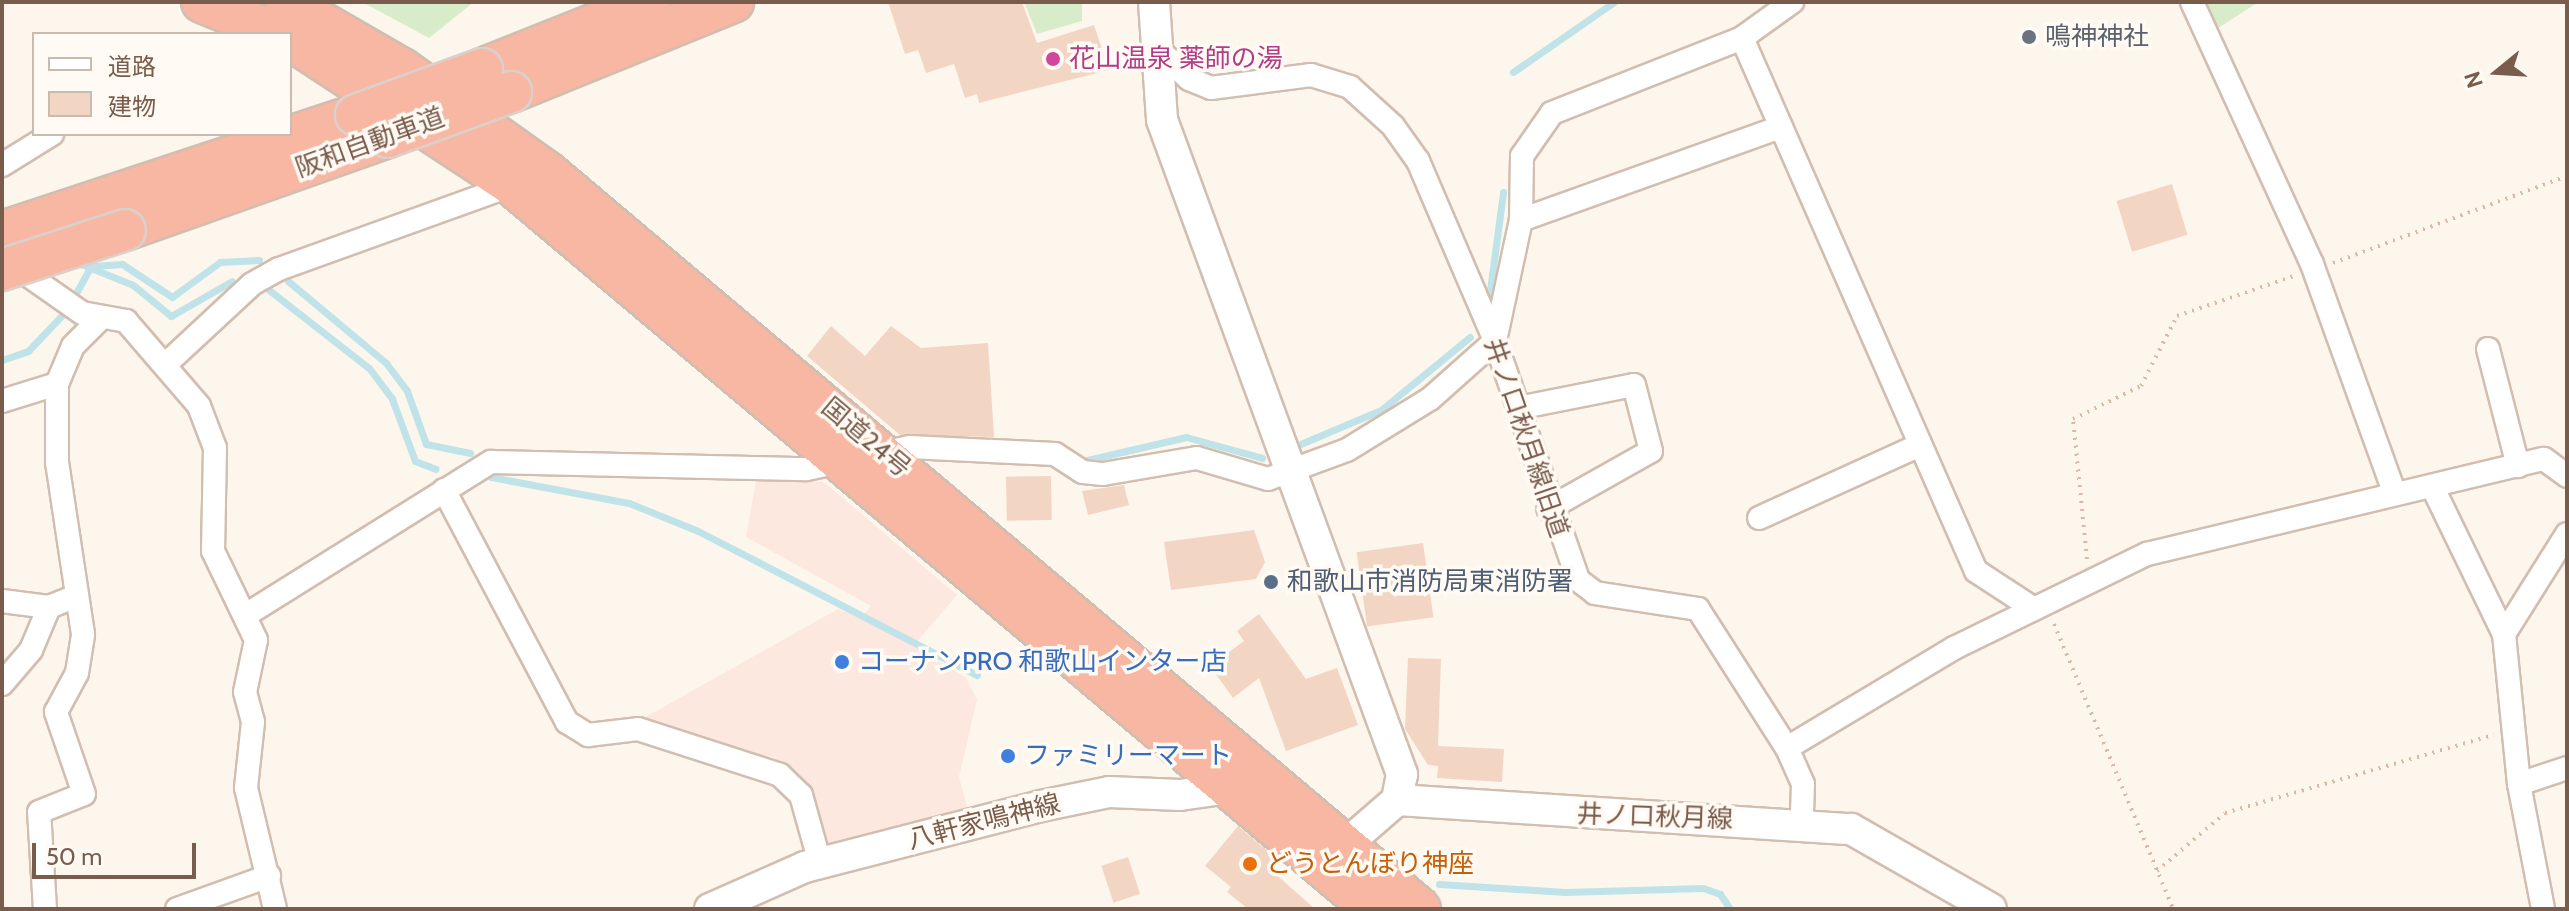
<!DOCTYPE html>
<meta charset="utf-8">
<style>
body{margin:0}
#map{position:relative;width:2569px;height:911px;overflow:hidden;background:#fdf6ec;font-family:Cabin,"Noto Sans JP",sans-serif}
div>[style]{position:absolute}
.commercial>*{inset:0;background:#fde8e0}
.green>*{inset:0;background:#d8ecc9}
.stream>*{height:7px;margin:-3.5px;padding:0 3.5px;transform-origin:3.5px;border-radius:3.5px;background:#bfe3e8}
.building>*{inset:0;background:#f3d5c3;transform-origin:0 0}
.path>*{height:4px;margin-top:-2px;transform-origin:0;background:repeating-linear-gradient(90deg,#d9b8a5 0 2px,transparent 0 8px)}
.roads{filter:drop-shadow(2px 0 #d1beb0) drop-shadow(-2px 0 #d1beb0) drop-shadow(0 2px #d1beb0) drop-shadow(0 -2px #d1beb0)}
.street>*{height:22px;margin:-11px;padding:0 11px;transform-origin:11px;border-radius:11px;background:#fff}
.secondary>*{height:30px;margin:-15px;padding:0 15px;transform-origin:15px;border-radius:15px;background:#fff}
.highway>*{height:40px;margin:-20px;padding:0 20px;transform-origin:20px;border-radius:20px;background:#f7b7a3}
.bridges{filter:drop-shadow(2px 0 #dad1cd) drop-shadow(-2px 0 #dad1cd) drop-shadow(0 2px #dad1cd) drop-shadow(0 -2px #dad1cd)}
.highway-bridge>*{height:40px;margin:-20px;padding:0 20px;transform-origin:20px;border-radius:20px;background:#f7b7a3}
.dots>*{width:22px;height:22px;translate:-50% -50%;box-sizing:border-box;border:4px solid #fffaf3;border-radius:50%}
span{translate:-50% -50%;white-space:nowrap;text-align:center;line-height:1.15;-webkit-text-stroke:7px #fffaf3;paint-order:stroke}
.worship-label{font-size:26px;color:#5b616d}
.left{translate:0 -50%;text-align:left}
.hotel-label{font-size:26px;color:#b23c85}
.street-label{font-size:26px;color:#7a5c4d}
.service-label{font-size:26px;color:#4e5e75}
.shop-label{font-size:26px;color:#366cbe}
.food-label{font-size:26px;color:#c56008}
.frame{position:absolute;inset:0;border:4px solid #7a5c4d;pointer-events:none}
.legend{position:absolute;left:32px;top:32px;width:260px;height:104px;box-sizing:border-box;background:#fffaf3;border:2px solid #cabbb1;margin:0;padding:10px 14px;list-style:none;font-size:24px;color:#7a5c4d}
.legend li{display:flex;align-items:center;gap:16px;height:40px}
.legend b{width:40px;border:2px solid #cabbb1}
.north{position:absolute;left:2457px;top:32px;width:80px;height:80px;-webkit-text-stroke:6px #fffaf3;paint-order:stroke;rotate:252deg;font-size:22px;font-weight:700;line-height:32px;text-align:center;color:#7a5c4d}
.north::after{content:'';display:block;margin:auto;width:28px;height:36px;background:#7a5c4d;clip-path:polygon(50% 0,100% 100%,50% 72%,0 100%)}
.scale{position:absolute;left:32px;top:843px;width:164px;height:36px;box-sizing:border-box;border:4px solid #7a5c4d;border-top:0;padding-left:10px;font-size:24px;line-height:28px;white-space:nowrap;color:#7a5c4d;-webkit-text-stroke:6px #fffaf3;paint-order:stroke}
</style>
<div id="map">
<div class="commercial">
<i style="clip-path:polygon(756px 481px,824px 482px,957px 595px,914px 645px,966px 678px,977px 700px,959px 777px,969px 813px,827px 853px,807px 784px,776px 758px,633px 724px,838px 609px,861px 618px,871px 606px,746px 537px)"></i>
</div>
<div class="green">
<i style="clip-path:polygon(362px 2px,474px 2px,429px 38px)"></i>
<i style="clip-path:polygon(1024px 2px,1082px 2px,1082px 21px,1037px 34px)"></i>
<i style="clip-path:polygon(2197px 2px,2257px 2px,2257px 3px,2212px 32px)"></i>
</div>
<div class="stream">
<i style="left:1513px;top:72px;width:123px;rotate:-34.7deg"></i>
<i style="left:76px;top:262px;width:61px;rotate:22deg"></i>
<i style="left:133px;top:285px;width:49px;rotate:39.2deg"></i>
<i style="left:171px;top:316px;width:70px;rotate:-29.8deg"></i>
<i style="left:93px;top:266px;width:29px;rotate:-4deg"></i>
<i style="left:122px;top:264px;width:60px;rotate:33.4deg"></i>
<i style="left:172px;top:297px;width:59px;rotate:-36.1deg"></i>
<i style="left:220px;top:262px;width:39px;rotate:-3deg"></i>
<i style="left:288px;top:281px;width:128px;rotate:39.9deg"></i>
<i style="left:386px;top:363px;width:35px;rotate:53deg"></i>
<i style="left:407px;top:391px;width:56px;rotate:70.3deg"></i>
<i style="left:426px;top:444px;width:45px;rotate:11.6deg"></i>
<i style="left:269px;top:290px;width:127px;rotate:38deg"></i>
<i style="left:369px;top:368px;width:39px;rotate:53deg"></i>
<i style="left:392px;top:399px;width:66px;rotate:69.6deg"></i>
<i style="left:415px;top:461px;width:22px;rotate:21deg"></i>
<i style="left:1488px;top:305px;width:114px;rotate:-82.4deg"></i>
<i style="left:2px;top:360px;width:28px;rotate:-19deg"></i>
<i style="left:28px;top:351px;width:55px;rotate:-46.5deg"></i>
<i style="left:66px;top:311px;width:51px;rotate:-60.9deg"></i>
<i style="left:1298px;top:445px;width:90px;rotate:-22.9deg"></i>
<i style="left:1381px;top:410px;width:115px;rotate:-39.4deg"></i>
<i style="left:1083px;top:461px;width:106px;rotate:-13.1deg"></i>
<i style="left:1186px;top:437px;width:79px;rotate:15.4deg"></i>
<i style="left:491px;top:477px;width:140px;rotate:10.7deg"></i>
<i style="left:629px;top:503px;width:74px;rotate:22.1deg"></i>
<i style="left:698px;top:531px;width:314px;rotate:27.3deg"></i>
<i style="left:1439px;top:884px;width:126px;rotate:3.6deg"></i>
<i style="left:1565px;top:892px;width:138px;rotate:-1.7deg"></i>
<i style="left:1703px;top:888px;width:18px;rotate:19deg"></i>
<i style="left:1720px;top:894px;width:18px;rotate:56deg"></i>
</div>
<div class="building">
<i style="clip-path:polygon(888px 2px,1022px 2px,1037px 43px,1094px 25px,1109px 70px,979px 103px,977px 94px,965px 98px,954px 64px,926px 73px,918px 50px,905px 54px)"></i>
<i style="left:2172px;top:184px;width:53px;height:58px;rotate:73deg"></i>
<i style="clip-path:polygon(831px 326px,865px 356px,891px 326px,921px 348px,988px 343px,994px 437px,900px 435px,807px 356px)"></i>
<i style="left:1051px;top:476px;width:44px;height:45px;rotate:89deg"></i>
<i style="clip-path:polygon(1124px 485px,1129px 505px,1088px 515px,1082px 491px)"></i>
<i style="clip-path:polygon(1254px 530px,1265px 562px,1256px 579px,1171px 590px,1164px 542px)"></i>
<i style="left:1423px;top:543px;width:75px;height:67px;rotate:82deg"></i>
<i style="clip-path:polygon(1259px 614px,1306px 679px,1337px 668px,1358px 725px,1286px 751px,1259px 678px,1233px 698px,1210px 666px,1244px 641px,1237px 631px)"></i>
<i style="clip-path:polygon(1408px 658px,1441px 659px,1438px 746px,1504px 749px,1502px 782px,1437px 778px,1438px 766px,1428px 765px,1405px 729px)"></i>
<i style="clip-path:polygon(1238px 826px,1279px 860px,1271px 870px,1315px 909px,1248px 909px,1227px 892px,1231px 887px,1205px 866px)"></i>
<i style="left:1128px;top:857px;width:39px;height:28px;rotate:72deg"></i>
</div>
<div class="path">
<i style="left:2333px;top:263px;width:250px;rotate:-20.4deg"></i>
<i style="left:2087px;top:559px;width:141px;rotate:-95.7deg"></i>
<i style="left:2073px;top:419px;width:76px;rotate:-25.9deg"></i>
<i style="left:2141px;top:386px;width:79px;rotate:-62.8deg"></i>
<i style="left:2177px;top:316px;width:124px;rotate:-18.9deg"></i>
<i style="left:2054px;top:624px;width:309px;rotate:67.3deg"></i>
<i style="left:2157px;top:871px;width:89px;rotate:-40.5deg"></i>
<i style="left:2225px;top:813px;width:280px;rotate:-16.2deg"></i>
</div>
<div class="roads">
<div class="street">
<i style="left:2192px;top:2px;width:288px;rotate:65.4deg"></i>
<i style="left:2312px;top:264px;width:242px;rotate:70.2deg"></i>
<i style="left:1742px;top:38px;width:582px;rotate:66.3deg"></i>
<i style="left:1976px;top:571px;width:69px;rotate:33.2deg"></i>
<i style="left:1153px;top:44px;width:50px;rotate:44.2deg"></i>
<i style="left:1189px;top:79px;width:24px;rotate:22deg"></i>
<i style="left:1211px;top:88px;width:101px;rotate:-7.4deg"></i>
<i style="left:1311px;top:75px;width:41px;rotate:17.1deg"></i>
<i style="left:1350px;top:87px;width:58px;rotate:42.2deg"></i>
<i style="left:1393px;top:126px;width:43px;rotate:54.5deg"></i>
<i style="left:1418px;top:161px;width:196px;rotate:66.8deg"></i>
<i style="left:1495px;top:341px;width:253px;rotate:70.8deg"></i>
<i style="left:1578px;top:580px;width:21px;rotate:37deg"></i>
<i style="left:1595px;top:593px;width:104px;rotate:8.8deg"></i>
<i style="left:1698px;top:609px;width:165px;rotate:57.4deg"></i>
<i style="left:1787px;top:748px;width:39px;rotate:66deg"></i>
<i style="left:1803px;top:784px;width:38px;rotate:92deg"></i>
<i style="left:2px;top:165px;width:59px;rotate:-31.8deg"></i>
<i style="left:1521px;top:220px;width:276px;rotate:-19.7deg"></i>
<i style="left:12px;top:264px;width:85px;rotate:35deg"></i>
<i style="left:82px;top:313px;width:45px;rotate:10.3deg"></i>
<i style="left:126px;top:321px;width:112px;rotate:49.3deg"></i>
<i style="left:199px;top:406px;width:45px;rotate:69.1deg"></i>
<i style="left:215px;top:448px;width:103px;rotate:91.1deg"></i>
<i style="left:213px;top:551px;width:99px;rotate:64.2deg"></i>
<i style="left:256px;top:640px;width:53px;rotate:101.9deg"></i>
<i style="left:245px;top:692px;width:31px;rotate:75deg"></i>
<i style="left:253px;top:722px;width:66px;rotate:96.1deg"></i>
<i style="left:246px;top:788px;width:124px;rotate:76.5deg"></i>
<i style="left:2488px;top:349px;width:121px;rotate:75.6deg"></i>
<i style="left:166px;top:364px;width:117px;rotate:-42.9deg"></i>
<i style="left:252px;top:284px;width:31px;rotate:-29deg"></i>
<i style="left:279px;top:269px;width:251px;rotate:-19.8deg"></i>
<i style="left:2px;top:401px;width:58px;rotate:-17.2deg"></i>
<i style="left:1518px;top:408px;width:118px;rotate:-11.2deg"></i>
<i style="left:1634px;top:385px;width:68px;rotate:75.6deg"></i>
<i style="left:1651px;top:451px;width:118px;rotate:150.6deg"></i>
<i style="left:2433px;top:488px;width:162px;rotate:64.1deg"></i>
<i style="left:2504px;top:634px;width:151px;rotate:84.3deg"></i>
<i style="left:2519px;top:784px;width:127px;rotate:79.1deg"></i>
<i style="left:444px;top:490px;width:263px;rotate:62.1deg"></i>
<i style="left:567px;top:722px;width:25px;rotate:32deg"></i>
<i style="left:588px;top:735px;width:50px;rotate:-6.8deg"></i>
<i style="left:638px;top:729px;width:149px;rotate:17.9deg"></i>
<i style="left:780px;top:775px;width:29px;rotate:44deg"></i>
<i style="left:801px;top:795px;width:71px;rotate:74.4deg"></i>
<i style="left:1759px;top:518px;width:177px;rotate:-24.4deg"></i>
<i style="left:2px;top:601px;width:47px;rotate:7.3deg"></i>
<i style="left:249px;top:613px;width:285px;rotate:-32deg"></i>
<i style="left:491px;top:462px;width:316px;rotate:1.3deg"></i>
<i style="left:807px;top:469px;width:105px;rotate:-12.1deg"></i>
<i style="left:910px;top:447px;width:145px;rotate:2.8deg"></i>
<i style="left:1055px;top:454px;width:33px;rotate:33deg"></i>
<i style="left:1083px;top:472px;width:20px;rotate:6deg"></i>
<i style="left:1103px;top:474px;width:95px;rotate:-9.7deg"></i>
<i style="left:1197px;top:458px;width:74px;rotate:16.5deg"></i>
<i style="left:1268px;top:479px;width:84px;rotate:-20.2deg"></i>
<i style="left:1347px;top:450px;width:97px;rotate:-31.6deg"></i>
<i style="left:1430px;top:399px;width:87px;rotate:-41.7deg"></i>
<i style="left:1495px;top:341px;width:124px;rotate:-77.9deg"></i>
<i style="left:1521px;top:220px;width:64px;rotate:-89.1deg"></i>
<i style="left:1522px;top:156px;width:52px;rotate:-55.1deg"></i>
<i style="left:1552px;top:113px;width:204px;rotate:-21.5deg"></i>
<i style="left:1742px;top:38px;width:62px;rotate:-35.8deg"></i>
<i style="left:2504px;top:634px;width:118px;rotate:-57.8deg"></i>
<i style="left:2px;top:684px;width:45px;rotate:-49.5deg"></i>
<i style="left:31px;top:650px;width:47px;rotate:-67.3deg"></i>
<i style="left:49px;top:607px;width:27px;rotate:-22deg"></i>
<i style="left:1787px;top:748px;width:195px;rotate:-30.9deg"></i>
<i style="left:1954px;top:648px;width:215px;rotate:-26deg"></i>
<i style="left:2147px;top:554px;width:408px;rotate:-13.5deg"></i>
<i style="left:2544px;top:459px;width:29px;rotate:36deg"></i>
<i style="left:2519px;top:784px;width:51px;rotate:-18.4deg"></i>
<i style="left:45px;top:909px;width:97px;rotate:-93.5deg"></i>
<i style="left:39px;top:812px;width:48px;rotate:-21.8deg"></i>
<i style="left:84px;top:794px;width:87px;rotate:-108.9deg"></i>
<i style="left:56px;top:712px;width:44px;rotate:-61.7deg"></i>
<i style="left:77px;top:673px;width:39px;rotate:-81deg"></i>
<i style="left:83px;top:634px;width:173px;rotate:-98.6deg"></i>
<i style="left:57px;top:463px;width:79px;rotate:-90deg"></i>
<i style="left:57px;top:384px;width:41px;rotate:-67.2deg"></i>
<i style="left:73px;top:346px;width:38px;rotate:-45deg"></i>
<i style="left:177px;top:909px;width:98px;rotate:-19.7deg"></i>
</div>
<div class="secondary">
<i style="left:1154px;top:2px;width:118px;rotate:86.1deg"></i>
<i style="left:1162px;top:120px;width:697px;rotate:69.85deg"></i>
<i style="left:1402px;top:774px;width:26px;rotate:101deg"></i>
<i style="left:1397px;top:800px;width:455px;rotate:3.7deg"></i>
<i style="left:1851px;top:829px;width:161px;rotate:29.7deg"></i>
<i style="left:1329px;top:859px;width:90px;rotate:-40.9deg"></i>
<i style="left:710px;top:909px;width:104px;rotate:-23.9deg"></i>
<i style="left:805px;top:867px;width:244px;rotate:-14.5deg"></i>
<i style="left:1041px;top:806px;width:69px;rotate:-11.6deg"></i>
<i style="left:1109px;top:792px;width:71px;rotate:2.4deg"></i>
<i style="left:1180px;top:795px;width:64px;rotate:-8.1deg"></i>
</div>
<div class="highway">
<i style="left:202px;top:2px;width:83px;rotate:22.6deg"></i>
<i style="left:286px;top:2px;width:134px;rotate:30deg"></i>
<i style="left:402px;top:69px;width:178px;rotate:35.4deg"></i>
<i style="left:547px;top:172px;width:1142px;rotate:40.17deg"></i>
<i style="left:290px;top:39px;width:266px;rotate:33.3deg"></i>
<i style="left:512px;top:185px;width:1125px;rotate:40.06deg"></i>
<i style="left:482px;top:69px;width:181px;rotate:-21.7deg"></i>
<i style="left:511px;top:92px;width:240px;rotate:-22.1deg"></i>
<i style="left:125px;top:230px;width:279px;rotate:-19.5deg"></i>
<i style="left:2px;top:232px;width:373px;rotate:-18.3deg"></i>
</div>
</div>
<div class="bridges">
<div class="highway-bridge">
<i style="left:356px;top:115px;width:134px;rotate:-20.1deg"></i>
<i style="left:388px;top:137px;width:131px;rotate:-20.1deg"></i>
<i style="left:2px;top:270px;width:129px;rotate:-18deg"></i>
</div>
</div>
<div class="dots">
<i style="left:2029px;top:37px;background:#6b7280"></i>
<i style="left:1053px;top:59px;background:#d1479c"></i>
<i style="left:1271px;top:582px;background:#5c6f8a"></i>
<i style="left:842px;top:662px;background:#3f7fe0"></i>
<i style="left:1008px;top:756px;background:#3f7fe0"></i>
<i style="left:1250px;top:864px;background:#e8710a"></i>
</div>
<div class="worship-label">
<span class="left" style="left:2045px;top:37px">鳴神神社</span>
</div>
<div class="hotel-label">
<span class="left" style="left:1069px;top:59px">花山温泉 薬師の湯</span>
</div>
<div class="street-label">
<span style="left:370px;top:143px;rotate:-20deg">阪和自動車道</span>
<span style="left:866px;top:438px;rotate:40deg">国道24号</span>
<span style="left:1526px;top:438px;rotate:71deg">井ノ口秋月線旧道</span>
<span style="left:1655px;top:817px;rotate:2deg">井ノ口秋月線</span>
<span style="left:984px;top:822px;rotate:-14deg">八軒家鳴神線</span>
</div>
<div class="service-label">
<span class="left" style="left:1287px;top:582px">和歌山市消防局東消防署</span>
</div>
<div class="shop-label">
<span class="left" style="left:858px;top:662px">コーナンPRO 和歌山インター店</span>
<span class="left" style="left:1024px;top:756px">ファミリーマート</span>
</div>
<div class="food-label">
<span class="left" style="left:1266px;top:864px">どうとんぼり神座</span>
</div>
<div class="frame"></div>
<ul class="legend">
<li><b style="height:10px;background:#fff"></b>道路</li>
<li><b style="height:22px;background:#f3d5c3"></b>建物</li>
</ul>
<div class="north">N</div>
<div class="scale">50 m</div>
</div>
